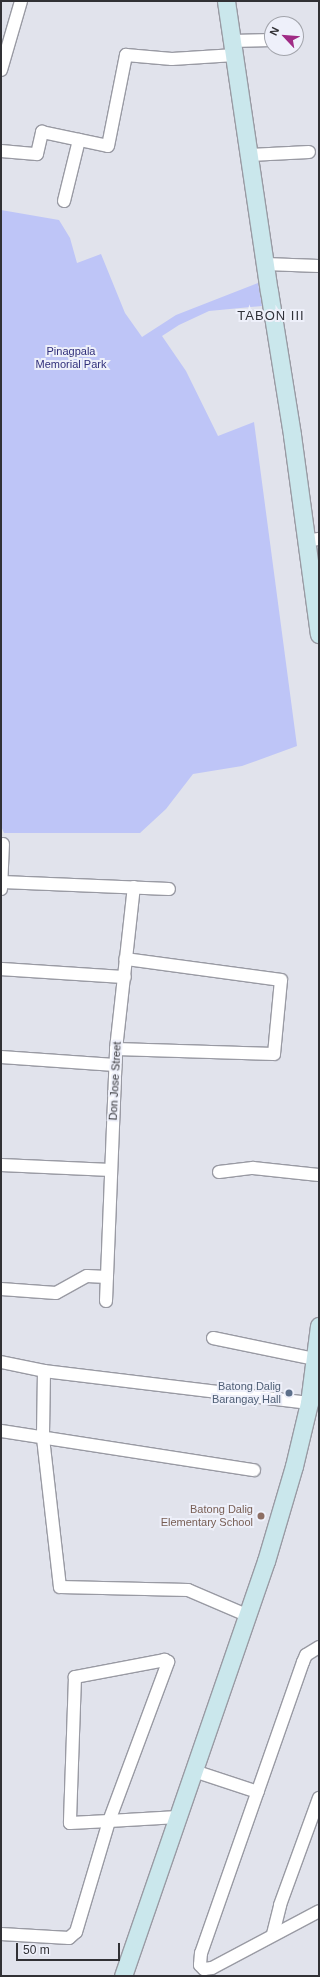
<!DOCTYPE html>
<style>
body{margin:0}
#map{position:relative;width:320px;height:1977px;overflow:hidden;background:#e1e3ec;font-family:Helvetica,sans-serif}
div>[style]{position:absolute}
.green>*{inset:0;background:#bec5f7}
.roads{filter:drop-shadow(1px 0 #999aa3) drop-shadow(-1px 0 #999aa3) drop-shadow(0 1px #999aa3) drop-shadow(0 -1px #999aa3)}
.street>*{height:12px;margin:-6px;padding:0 6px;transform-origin:6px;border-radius:6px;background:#fff}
.secondary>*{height:17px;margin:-8.5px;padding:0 8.5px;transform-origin:8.5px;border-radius:8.5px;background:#cae7ec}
.dots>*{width:11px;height:11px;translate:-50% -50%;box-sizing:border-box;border:2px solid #eef0fa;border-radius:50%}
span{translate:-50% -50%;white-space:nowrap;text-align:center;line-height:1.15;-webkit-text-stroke:4px #eef0fa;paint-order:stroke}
.park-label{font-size:11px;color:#31307b}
.street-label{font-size:11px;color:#313135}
.service-label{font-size:11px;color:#4e5e75}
.right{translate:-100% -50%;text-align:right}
.education-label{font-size:11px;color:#785e54}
.quarter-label{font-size:13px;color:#303139;letter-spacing:1px}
.frame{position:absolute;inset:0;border:2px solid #313135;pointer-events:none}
.north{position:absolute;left:264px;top:16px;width:40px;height:40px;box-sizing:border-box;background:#eef0fa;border:1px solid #a2a4ab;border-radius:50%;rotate:296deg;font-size:11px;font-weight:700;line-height:16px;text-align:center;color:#313135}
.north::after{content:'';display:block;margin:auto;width:14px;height:18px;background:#a02b85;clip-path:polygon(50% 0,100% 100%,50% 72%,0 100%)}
.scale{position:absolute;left:16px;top:1943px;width:104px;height:18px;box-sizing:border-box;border:2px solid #313135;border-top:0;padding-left:5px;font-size:12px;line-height:14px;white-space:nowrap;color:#313135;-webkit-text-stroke:3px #eef0fa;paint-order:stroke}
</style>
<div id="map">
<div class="green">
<i style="clip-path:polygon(1px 210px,59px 220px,70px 238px,77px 263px,101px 254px,125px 313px,142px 337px,176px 315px,258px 283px,262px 306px,209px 311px,179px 325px,162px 336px,186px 371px,218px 436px,254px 422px,297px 746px,242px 766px,193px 774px,166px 809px,140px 833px,4px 833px,1px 826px)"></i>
</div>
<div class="roads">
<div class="street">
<i style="left:232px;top:41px;width:40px;rotate:-1.4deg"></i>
<i style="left:1px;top:70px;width:72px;rotate:-73.8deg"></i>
<i style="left:1px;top:151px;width:36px;rotate:5deg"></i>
<i style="left:37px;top:154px;width:23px;rotate:-77deg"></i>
<i style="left:42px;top:132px;width:67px;rotate:12deg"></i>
<i style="left:108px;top:146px;width:93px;rotate:-78.8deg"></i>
<i style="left:126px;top:55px;width:46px;rotate:5deg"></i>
<i style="left:172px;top:59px;width:63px;rotate:-3.6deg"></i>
<i style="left:250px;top:155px;width:59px;rotate:-2.9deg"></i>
<i style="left:64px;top:201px;width:63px;rotate:-76.2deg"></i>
<i style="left:265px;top:264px;width:54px;rotate:2.1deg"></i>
<i style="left:306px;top:541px;width:13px;rotate:-9deg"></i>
<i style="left:2px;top:882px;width:167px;rotate:2.4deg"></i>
<i style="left:1px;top:889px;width:45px;rotate:-87.5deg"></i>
<i style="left:1px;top:969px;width:124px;rotate:3.7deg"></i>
<i style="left:116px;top:1049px;width:158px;rotate:1.8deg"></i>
<i style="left:274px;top:1054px;width:74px;rotate:-84.6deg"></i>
<i style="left:281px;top:980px;width:157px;rotate:-172.3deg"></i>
<i style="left:1px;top:1057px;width:114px;rotate:4deg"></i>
<i style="left:1px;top:1165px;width:110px;rotate:2.6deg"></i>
<i style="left:219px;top:1172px;width:34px;rotate:-7deg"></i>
<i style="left:253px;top:1168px;width:66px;rotate:6.1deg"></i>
<i style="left:1px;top:1289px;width:55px;rotate:4.2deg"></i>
<i style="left:56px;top:1293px;width:35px;rotate:-29deg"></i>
<i style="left:87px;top:1276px;width:20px;rotate:3deg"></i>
<i style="left:106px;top:1301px;width:252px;rotate:-87.7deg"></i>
<i style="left:116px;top:1049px;width:163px;rotate:-83.7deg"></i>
<i style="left:213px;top:1338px;width:103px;rotate:11.7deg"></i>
<i style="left:1px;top:1362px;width:44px;rotate:11.8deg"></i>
<i style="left:44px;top:1371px;width:267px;rotate:6.9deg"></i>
<i style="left:44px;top:1371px;width:67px;rotate:90.9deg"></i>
<i style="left:43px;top:1438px;width:150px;rotate:83.5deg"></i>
<i style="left:60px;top:1587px;width:128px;rotate:1.3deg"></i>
<i style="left:188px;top:1590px;width:66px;rotate:23.1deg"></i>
<i style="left:1px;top:1431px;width:256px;rotate:8.8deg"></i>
<i style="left:319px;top:1647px;width:15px;rotate:148deg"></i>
<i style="left:306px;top:1655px;width:8px;rotate:113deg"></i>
<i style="left:303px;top:1662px;width:308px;rotate:109.3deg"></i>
<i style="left:201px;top:1953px;width:12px;rotate:95deg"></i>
<i style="left:200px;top:1965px;width:6px;rotate:45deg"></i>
<i style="left:204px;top:1969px;width:8px;rotate:-7deg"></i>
<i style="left:212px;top:1968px;width:121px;rotate:-28deg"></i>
<i style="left:194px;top:1771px;width:67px;rotate:18.2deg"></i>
<i style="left:1px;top:1934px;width:68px;rotate:3.4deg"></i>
<i style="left:69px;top:1938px;width:9px;rotate:-41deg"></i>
<i style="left:76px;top:1932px;width:116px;rotate:-73.4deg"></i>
<i style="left:109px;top:1821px;width:170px;rotate:-69.6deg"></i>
<i style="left:168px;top:1662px;width:4px;rotate:-146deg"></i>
<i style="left:165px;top:1660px;width:92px;rotate:169.3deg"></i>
<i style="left:75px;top:1677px;width:146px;rotate:92deg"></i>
<i style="left:70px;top:1823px;width:39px;rotate:-3deg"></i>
<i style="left:109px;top:1821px;width:69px;rotate:-3.3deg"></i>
<i style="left:273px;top:1934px;width:30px;rotate:-76deg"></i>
<i style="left:280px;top:1905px;width:114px;rotate:-70deg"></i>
</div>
<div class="secondary">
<i style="left:226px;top:1px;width:293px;rotate:81.6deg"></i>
<i style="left:269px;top:291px;width:146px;rotate:80.9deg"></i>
<i style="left:292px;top:435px;width:201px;rotate:82.3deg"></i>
<i style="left:123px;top:1976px;width:439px;rotate:-71deg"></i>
<i style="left:266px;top:1561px;width:99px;rotate:-73.6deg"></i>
<i style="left:294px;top:1466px;width:65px;rotate:-76.6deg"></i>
<i style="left:309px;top:1403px;width:78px;rotate:-82.6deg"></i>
</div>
</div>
<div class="dots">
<i style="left:289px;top:1393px;background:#5c6f8a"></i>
<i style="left:261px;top:1516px;background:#8d6e63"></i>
</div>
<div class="park-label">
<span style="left:71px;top:358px">Pinagpala<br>Memorial Park</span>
</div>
<div class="street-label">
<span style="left:115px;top:1081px;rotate:-87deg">Don Jose Street</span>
</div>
<div class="service-label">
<span class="right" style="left:281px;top:1393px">Batong Dalig<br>Barangay Hall</span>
</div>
<div class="education-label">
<span class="right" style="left:253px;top:1516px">Batong Dalig<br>Elementary School</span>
</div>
<div class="quarter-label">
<span style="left:271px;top:316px">TABON III</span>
</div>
<div class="frame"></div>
<div class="north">N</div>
<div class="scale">50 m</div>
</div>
